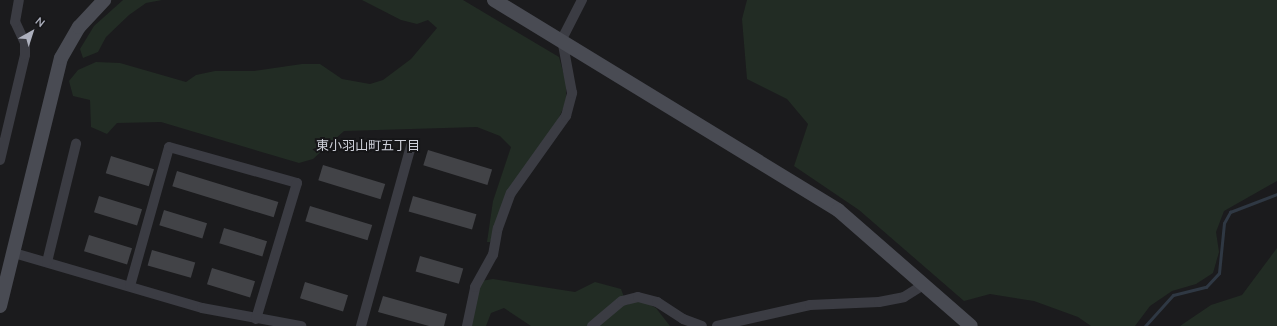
<!DOCTYPE html>
<meta charset="utf-8">
<style>
body{margin:0}
#map{position:relative;width:1277px;height:326px;overflow:hidden;background:#1b1b1d;font-family:"Nunito Sans","Noto Sans JP",sans-serif}
div>[style]{position:absolute}
.green>*{inset:0;background:#222c24}
.stream>*{height:3px;margin:-1.5px;padding:0 1.5px;transform-origin:1.5px;border-radius:1.5px;background:#2f3843}
.building>*{inset:0;background:#424347;transform-origin:0 0}
.street>*{height:10px;margin:-5px;padding:0 5px;transform-origin:5px;border-radius:5px;background:#3b3c43}
.secondary>*{height:14px;margin:-7px;padding:0 7px;transform-origin:7px;border-radius:7px;background:#494b53}
span{translate:-50% -50%;white-space:nowrap;text-align:center;line-height:1.15;-webkit-text-stroke:4px #161618;paint-order:stroke}
.neighbourhood-label{font-size:13px;color:#ced0d9}
.north{position:absolute;left:12px;top:12px;width:40px;height:40px;-webkit-text-stroke:3px #161618;paint-order:stroke;rotate:39deg;font-size:11px;font-weight:700;line-height:16px;text-align:center;color:#adb0bd}
.north::after{content:'';display:block;margin:auto;width:14px;height:18px;background:#adb0bd;clip-path:polygon(50% 0,100% 100%,50% 72%,0 100%)}
</style>
<div id="map">
<div class="green">
<i style="clip-path:polygon(123px 0,162px 0,146px 3px,129px 15px,106px 37px,98px 52px,83px 58px,80px 49px,94px 26px)"></i>
<i style="clip-path:polygon(362px 0,463px 0,559px 57px,566px 82px,566px 102px,556px 124px,536px 153px,490px 242px,487px 242px,493px 201px,511px 147px,500px 136px,477px 127px,344px 131px,313px 159px,299px 163px,161px 122px,117px 123px,107px 134px,91px 127px,90px 100px,73px 96px,69px 81px,78px 70px,96px 62px,120px 63px,186px 82px,196px 75px,215px 71px,254px 71px,302px 64px,320px 64px,342px 79px,370px 84px,383px 80px,411px 59px,437px 28px,428px 20px,417px 24px,401px 20px)"></i>
<i style="clip-path:polygon(747px 0,1277px 0,1277px 181px,1224px 211px,1216px 232px,1219px 252px,1213px 273px,1196px 284px,1172px 291px,1150px 306px,1135px 326px,1091px 326px,1078px 317px,1034px 301px,990px 294px,964px 301px,859px 210px,794px 166px,808px 124px,787px 99px,747px 79px,742px 19px)"></i>
<i style="clip-path:polygon(1277px 248px,1277px 326px,1180px 326px,1211px 305px,1242px 295px)"></i>
<i style="clip-path:polygon(493px 279px,575px 292px,595px 282px,621px 289px,627px 305px,639px 299px,656px 308px,670px 326px,531px 326px,504px 308px,491px 313px,486px 326px,468px 326px,481px 281px)"></i>
</div>
<div class="stream">
<i style="left:1145px;top:326px;width:42px;rotate:-47.9deg"></i>
<i style="left:1173px;top:295px;width:34px;rotate:-14deg"></i>
<i style="left:1206px;top:287px;width:19px;rotate:-47deg"></i>
<i style="left:1219px;top:273px;width:50px;rotate:-84.3deg"></i>
<i style="left:1224px;top:223px;width:13px;rotate:-61deg"></i>
<i style="left:1230px;top:212px;width:50px;rotate:-21deg"></i>
</div>
<div class="building">
<i style="left:428px;top:150px;width:67px;height:16px;rotate:17deg"></i>
<i style="left:111px;top:156px;width:45px;height:18px;rotate:17deg"></i>
<i style="left:323px;top:165px;width:65px;height:16px;rotate:17deg"></i>
<i style="left:177px;top:171px;width:106px;height:16px;rotate:17deg"></i>
<i style="left:99px;top:196px;width:45px;height:17px;rotate:17deg"></i>
<i style="left:413px;top:196px;width:66px;height:16px;rotate:16deg"></i>
<i style="left:310px;top:206px;width:65px;height:16px;rotate:17deg"></i>
<i style="left:164px;top:210px;width:45px;height:16px;rotate:17deg"></i>
<i style="left:224px;top:228px;width:45px;height:16px;rotate:17deg"></i>
<i style="left:89px;top:235px;width:45px;height:17px;rotate:17deg"></i>
<i style="left:152px;top:250px;width:45px;height:16px;rotate:16deg"></i>
<i style="left:420px;top:256px;width:45px;height:16px;rotate:16deg"></i>
<i style="left:212px;top:268px;width:45px;height:17px;rotate:17deg"></i>
<i style="left:305px;top:282px;width:45px;height:17px;rotate:17deg"></i>
<i style="clip-path:polygon(383px 296px,447px 314px,444px 326px,429px 326px,378px 312px)"></i>
</div>
<div class="street">
<i style="left:0;top:160px;width:108px;rotate:-76.6deg"></i>
<i style="left:25px;top:55px;width:12px;rotate:-90deg"></i>
<i style="left:25px;top:43px;width:23px;rotate:-115deg"></i>
<i style="left:15px;top:22px;width:22px;rotate:-80deg"></i>
<i style="left:14px;top:253px;width:196px;rotate:16.3deg"></i>
<i style="left:202px;top:308px;width:101px;rotate:10.3deg"></i>
<i style="left:47px;top:262px;width:122px;rotate:-76.2deg"></i>
<i style="left:130px;top:286px;width:144px;rotate:-74.3deg"></i>
<i style="left:169px;top:147px;width:133px;rotate:15.7deg"></i>
<i style="left:297px;top:183px;width:142px;rotate:106.8deg"></i>
<i style="left:361px;top:326px;width:187px;rotate:-74.5deg"></i>
<i style="left:467px;top:326px;width:40px;rotate:-78deg"></i>
<i style="left:475px;top:287px;width:37px;rotate:-61deg"></i>
<i style="left:493px;top:255px;width:27px;rotate:-80deg"></i>
<i style="left:498px;top:228px;width:37px;rotate:-70deg"></i>
<i style="left:511px;top:193px;width:95px;rotate:-54.5deg"></i>
<i style="left:566px;top:116px;width:24px;rotate:-75deg"></i>
<i style="left:572px;top:93px;width:55px;rotate:-100.5deg"></i>
<i style="left:562px;top:39px;width:44px;rotate:-62.9deg"></i>
<i style="left:592px;top:326px;width:39px;rotate:-40deg"></i>
<i style="left:622px;top:301px;width:16px;rotate:-14deg"></i>
<i style="left:638px;top:297px;width:20px;rotate:15deg"></i>
<i style="left:657px;top:302px;width:31px;rotate:33deg"></i>
<i style="left:683px;top:319px;width:20px;rotate:20deg"></i>
<i style="left:717px;top:326px;width:95px;rotate:-12.7deg"></i>
<i style="left:810px;top:305px;width:69px;rotate:-2.5deg"></i>
<i style="left:879px;top:302px;width:25px;rotate:-11deg"></i>
<i style="left:904px;top:297px;width:25px;rotate:-32deg"></i>
</div>
<div class="secondary">
<i style="left:494px;top:0;width:403px;rotate:31.4deg"></i>
<i style="left:838px;top:210px;width:176px;rotate:41.1deg"></i>
<i style="left:0;top:306px;width:255px;rotate:-76.2deg"></i>
<i style="left:61px;top:58px;width:36px;rotate:-60deg"></i>
<i style="left:79px;top:27px;width:37px;rotate:-47deg"></i>
</div>
<div class="neighbourhood-label">
<span style="left:368px;top:146px">東小羽山町五丁目</span>
</div>
<div class="north">N</div>
</div>
